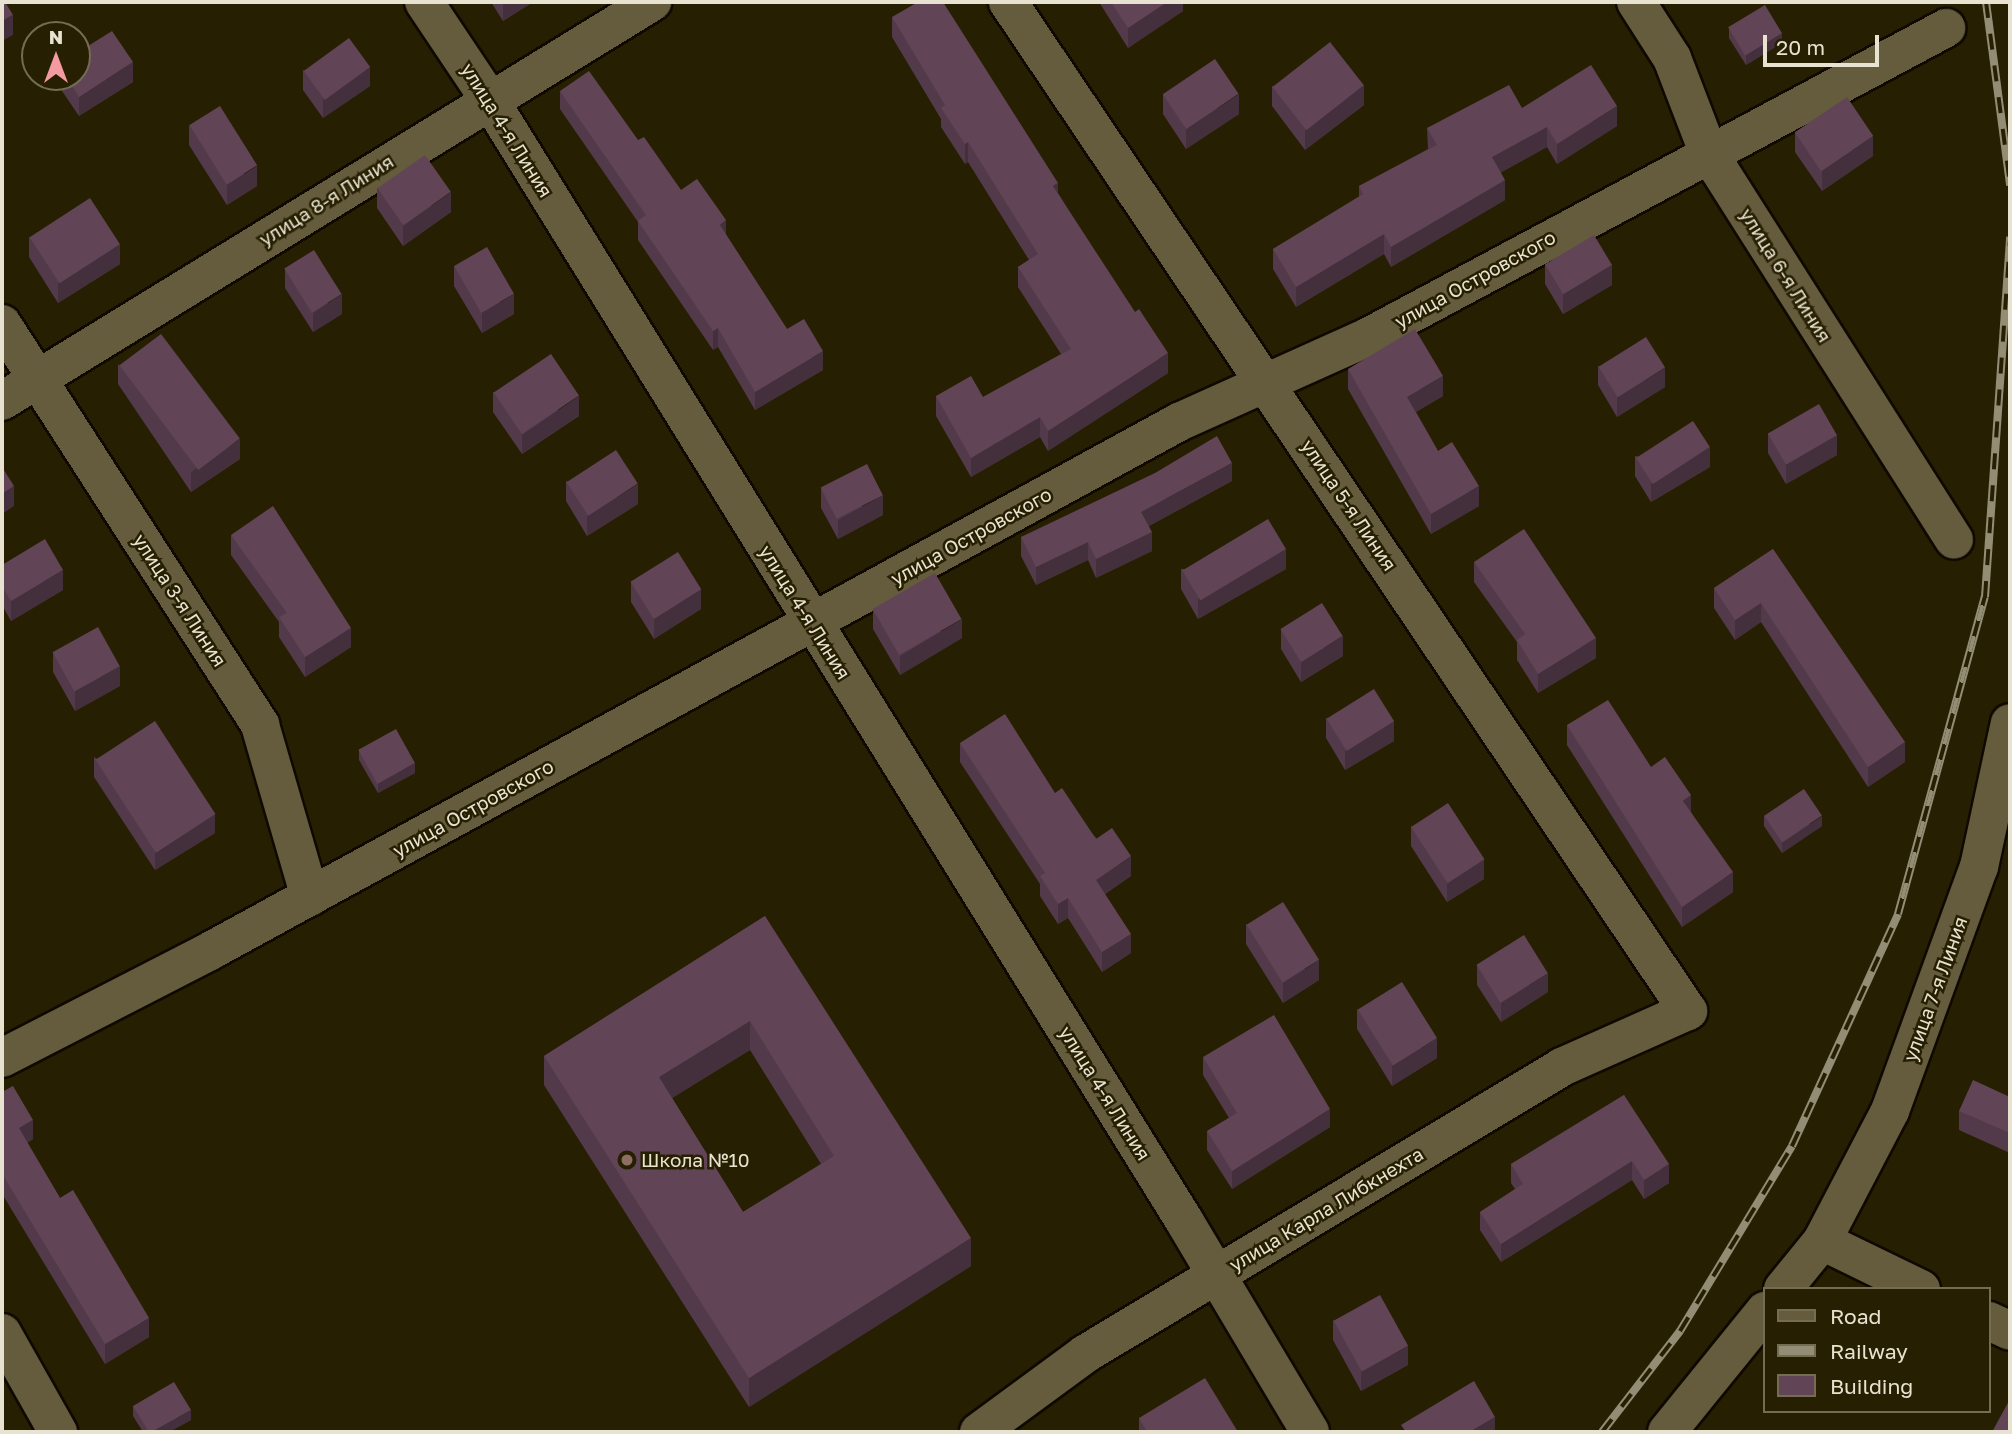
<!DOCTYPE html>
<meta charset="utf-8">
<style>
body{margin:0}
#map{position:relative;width:2012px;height:1434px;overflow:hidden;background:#271f01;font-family:"Golos Text",sans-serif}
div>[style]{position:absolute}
.roads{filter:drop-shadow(2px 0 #0f0900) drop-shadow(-2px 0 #0f0900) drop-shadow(0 2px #0f0900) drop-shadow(0 -2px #0f0900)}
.minor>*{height:38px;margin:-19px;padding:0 19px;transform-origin:19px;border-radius:19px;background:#655c3d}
.rail>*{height:8px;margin-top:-4px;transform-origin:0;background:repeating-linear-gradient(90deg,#271f01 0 16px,#938d76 0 32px);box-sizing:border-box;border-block:2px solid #938d76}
.wall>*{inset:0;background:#533a4a}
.shaded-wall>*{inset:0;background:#44303c;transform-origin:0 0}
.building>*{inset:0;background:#614456;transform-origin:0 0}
.dots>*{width:19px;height:19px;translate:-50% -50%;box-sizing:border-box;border:4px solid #271f01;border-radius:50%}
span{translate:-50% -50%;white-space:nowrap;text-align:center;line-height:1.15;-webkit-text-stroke:5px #271f01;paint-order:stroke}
.street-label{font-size:19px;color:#e8e3d1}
.poi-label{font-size:19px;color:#e8e3d1}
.left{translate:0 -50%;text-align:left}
.frame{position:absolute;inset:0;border:4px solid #e8e3d1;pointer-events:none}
.legend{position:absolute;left:1763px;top:1287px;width:228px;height:126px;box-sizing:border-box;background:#271f01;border:2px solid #746d54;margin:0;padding:9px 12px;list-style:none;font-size:21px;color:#e8e3d1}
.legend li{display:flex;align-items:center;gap:14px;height:35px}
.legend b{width:35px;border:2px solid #746d54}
.north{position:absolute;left:21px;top:21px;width:70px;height:70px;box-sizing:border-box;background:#271f01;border:2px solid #746d54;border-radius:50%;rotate:0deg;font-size:19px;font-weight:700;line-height:28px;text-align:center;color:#e8e3d1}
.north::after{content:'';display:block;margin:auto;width:24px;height:32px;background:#f49aa1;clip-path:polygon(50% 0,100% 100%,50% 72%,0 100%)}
.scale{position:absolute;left:1763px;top:35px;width:116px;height:32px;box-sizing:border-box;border:4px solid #e8e3d1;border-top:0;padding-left:9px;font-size:21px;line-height:24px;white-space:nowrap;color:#e8e3d1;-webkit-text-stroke:5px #271f01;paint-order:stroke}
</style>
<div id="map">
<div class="roads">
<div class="minor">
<i style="left:424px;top:2px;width:117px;rotate:56.2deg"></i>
<i style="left:489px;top:99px;width:1321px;rotate:58.21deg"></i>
<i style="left:1185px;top:1222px;width:244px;rotate:59.2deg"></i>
<i style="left:1636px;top:2px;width:67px;rotate:57.3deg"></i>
<i style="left:1672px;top:58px;width:101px;rotate:69deg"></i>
<i style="left:1708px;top:152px;width:459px;rotate:57.6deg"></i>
<i style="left:2px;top:324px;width:477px;rotate:57.2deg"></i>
<i style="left:260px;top:725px;width:179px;rotate:73.8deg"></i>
<i style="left:2px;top:401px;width:763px;rotate:-31.54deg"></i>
<i style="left:2px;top:1058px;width:234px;rotate:-27.2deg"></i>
<i style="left:210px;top:951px;width:1104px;rotate:-28.63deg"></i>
<i style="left:1179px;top:422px;width:205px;rotate:-24.2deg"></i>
<i style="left:1366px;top:338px;width:658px;rotate:-28.12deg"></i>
<i style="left:1822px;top:1241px;width:110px;rotate:25.9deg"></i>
<i style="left:1783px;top:1289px;width:62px;rotate:-50.9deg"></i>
<i style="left:1822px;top:1241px;width:147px;rotate:-62.4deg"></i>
<i style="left:1890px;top:1111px;width:260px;rotate:-70deg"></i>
<i style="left:1979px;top:867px;width:147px;rotate:-77.9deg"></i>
<i style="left:1989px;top:1321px;width:23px;rotate:25deg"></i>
<i style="left:2px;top:1333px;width:114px;rotate:60.5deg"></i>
<i style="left:979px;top:1432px;width:132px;rotate:-36.3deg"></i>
<i style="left:1085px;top:1354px;width:557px;rotate:-31.03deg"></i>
<i style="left:1562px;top:1067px;width:138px;rotate:-24deg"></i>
<i style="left:1688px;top:1011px;width:1217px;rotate:-123.98deg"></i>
<i style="left:1667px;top:1432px;width:156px;rotate:-51deg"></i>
</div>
</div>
<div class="rail">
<i style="left:1986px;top:2px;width:185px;rotate:82.5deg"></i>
<i style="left:1602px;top:1432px;width:128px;rotate:-52.3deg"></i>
<i style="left:1680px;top:1331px;width:216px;rotate:-58.8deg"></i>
<i style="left:1792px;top:1146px;width:255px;rotate:-65.4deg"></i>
<i style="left:1898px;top:914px;width:329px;rotate:-74.7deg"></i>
<i style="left:1985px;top:597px;width:361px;rotate:-86deg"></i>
</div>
<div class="wall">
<i style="clip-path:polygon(491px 2px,533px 2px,503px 21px)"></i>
<i style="clip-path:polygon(1099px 2px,1183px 2px,1183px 11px,1128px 48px)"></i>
<i style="clip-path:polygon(892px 17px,1058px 193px,1168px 373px,1048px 451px,1040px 437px,971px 477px,936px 416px,936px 396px,983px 397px,1061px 354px,1018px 287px,1018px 267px,1029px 260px,968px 162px,965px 164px,941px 127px,941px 119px,892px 37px)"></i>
<i style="clip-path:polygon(1729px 28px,1782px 43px,1746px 65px,1729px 38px)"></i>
<i style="clip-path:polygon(303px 70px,370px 86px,323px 118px,303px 90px)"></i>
<i style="clip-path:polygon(58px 77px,77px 77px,133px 82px,79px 116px,58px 85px)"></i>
<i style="clip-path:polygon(1272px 86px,1364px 105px,1305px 150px,1272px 106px)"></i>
<i style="clip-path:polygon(560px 91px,638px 140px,681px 190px,726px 235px,787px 329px,823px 370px,755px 410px,718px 347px,713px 350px,638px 240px,638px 222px,560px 109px)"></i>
<i style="clip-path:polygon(1163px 94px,1239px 114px,1186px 149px,1163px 114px)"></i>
<i style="clip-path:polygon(1522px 108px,1617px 126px,1557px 164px,1547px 147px,1500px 173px,1505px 200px,1391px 267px,1384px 254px,1296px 307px,1273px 269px,1273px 249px,1359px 197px,1359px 186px,1428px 149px,1427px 128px)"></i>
<i style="clip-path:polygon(189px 125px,257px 186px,227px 205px,189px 145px)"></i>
<i style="clip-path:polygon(1795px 132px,1873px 156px,1822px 191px,1795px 152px)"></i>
<i style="clip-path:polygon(377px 188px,451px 212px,403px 246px,377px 208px)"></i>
<i style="clip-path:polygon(29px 237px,120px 264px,58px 303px,29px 257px)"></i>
<i style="clip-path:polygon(1545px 264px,1612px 285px,1563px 314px,1545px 284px)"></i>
<i style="clip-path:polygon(454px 266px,514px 314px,482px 333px,454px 286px)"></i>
<i style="clip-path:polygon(285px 269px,342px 314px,313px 332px,285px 288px)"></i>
<i style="clip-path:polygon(118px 364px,240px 459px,191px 492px,118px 384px)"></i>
<i style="clip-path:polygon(1598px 366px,1665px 387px,1617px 417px,1598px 385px)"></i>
<i style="clip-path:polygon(1348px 369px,1443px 396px,1416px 412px,1438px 451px,1479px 506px,1431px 534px,1348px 389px)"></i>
<i style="clip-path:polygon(493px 392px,579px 416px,522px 454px,493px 412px)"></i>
<i style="clip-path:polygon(1768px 433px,1837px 455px,1786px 484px,1768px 453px)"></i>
<i style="clip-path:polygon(1635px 456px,1710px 467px,1651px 502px,1635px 476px)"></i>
<i style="clip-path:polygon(566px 481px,638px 504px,587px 536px,566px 501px)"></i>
<i style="clip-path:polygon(1232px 481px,1149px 526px,1152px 551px,1096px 578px,1088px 560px,1036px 585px,1021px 556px,1021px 537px)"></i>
<i style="clip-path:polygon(821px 488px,883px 515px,838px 539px,821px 508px)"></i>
<i style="clip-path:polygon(231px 535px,351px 647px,305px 677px,279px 637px,279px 622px,231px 555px)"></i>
<i style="clip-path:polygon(1773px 549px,1905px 762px,1868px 787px,1761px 622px,1735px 640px,1714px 608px,1714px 588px)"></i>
<i style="clip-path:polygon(1474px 562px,1596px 658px,1538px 693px,1517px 660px,1517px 642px,1474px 582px)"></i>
<i style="clip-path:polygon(2px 565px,63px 590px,11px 621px,2px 605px)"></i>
<i style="clip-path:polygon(1181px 569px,1286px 569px,1198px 619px,1181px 589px)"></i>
<i style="clip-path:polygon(631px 582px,701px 609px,654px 639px,631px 602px)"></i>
<i style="clip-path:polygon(873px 610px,962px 638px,900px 675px,873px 629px)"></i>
<i style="clip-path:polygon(1281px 629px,1343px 656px,1301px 682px,1281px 649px)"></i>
<i style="clip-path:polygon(53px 653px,120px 686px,75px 711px,53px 672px)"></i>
<i style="clip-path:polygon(1326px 718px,1394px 741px,1345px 770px,1326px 738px)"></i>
<i style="clip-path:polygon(1567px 725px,1651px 767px,1691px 812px,1733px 892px,1682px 927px,1567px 745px)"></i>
<i style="clip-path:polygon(960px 743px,1055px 793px,1131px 876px,1105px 894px,1131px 953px,1102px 972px,1068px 918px,1058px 924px,1040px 896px,1040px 884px,960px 762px)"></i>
<i style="clip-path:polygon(359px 750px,415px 773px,378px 793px,359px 760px)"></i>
<i style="clip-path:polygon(94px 757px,215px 833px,155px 870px,94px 777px)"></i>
<i style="clip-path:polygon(1764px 816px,1822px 826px,1782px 853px,1764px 826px)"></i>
<i style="clip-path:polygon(1411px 826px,1484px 879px,1447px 902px,1411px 846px)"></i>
<i style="clip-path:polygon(evenodd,765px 916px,971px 1266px,749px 1407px,544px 1085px,544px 1056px,765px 916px,750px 1050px,821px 1164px,743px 1212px,672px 1098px,750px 1050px)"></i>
<i style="clip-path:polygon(1246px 924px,1319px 980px,1283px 1003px,1246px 944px)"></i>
<i style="clip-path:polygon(1477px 965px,1548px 992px,1501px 1022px,1477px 985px)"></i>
<i style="clip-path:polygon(1357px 1009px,1437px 1058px,1392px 1086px,1357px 1029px)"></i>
<i style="clip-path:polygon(1203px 1057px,1330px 1127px,1232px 1189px,1207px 1150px,1207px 1131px,1229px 1118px,1203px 1075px)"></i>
<i style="clip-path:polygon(2px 1092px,33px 1139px,27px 1143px,60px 1198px,149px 1337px,105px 1364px,4px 1197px,2px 1198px)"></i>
<i style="clip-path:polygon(1624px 1095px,1669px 1183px,1644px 1199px,1632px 1180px,1501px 1262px,1480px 1230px,1480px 1212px,1515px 1189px,1511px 1183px,1511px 1164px)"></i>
<i style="clip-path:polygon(2010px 1097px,2010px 1153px,1959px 1130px,1959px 1111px)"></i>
<i style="clip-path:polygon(1333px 1320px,1408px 1365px,1361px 1391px,1333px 1340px)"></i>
<i style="clip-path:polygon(133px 1406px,191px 1420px,169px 1432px,143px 1432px,133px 1416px)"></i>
<i style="clip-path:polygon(1139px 1418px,1238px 1432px,1139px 1432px)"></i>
</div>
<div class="shaded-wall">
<i style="clip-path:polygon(503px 2px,533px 2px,503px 21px)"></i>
<i style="clip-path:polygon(1167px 2px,1183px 2px,1183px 11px,1128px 48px,1128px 28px)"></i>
<i style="clip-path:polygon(13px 15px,13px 35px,2px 41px,2px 21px)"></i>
<i style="clip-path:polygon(1782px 33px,1782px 43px,1746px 65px,1746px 55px)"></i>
<i style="clip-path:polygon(133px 62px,133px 82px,79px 116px,79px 97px)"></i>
<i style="clip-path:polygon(370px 67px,370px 86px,323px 118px,323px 99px)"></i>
<i style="clip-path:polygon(1364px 85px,1364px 105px,1305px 150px,1305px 130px)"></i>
<i style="clip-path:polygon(1239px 94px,1239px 114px,1186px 149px,1186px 129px)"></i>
<i style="clip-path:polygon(1617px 106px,1617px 126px,1557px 164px,1557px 144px)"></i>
<i style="clip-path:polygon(1547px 127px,1547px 147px,1492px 177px,1492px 157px)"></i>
<i style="clip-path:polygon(1873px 136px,1873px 156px,1822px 191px,1822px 171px)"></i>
<i style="clip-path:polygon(968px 142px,968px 162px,965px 164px,965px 144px)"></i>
<i style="clip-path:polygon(257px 166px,257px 186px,227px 205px,227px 185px)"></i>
<i style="clip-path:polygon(1505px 180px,1505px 200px,1391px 267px,1391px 247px)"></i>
<i style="clip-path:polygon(1058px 183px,1058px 203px,1053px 186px)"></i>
<i style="clip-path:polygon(451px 192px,451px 212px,403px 246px,403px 226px)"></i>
<i style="clip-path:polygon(726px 220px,726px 239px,720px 225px)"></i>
<i style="clip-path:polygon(1384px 234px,1384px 254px,1296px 307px,1296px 287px)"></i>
<i style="clip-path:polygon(120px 244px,120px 264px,58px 303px,58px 283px)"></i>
<i style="clip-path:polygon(1612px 265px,1612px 285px,1563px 314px,1563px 294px)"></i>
<i style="clip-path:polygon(342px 294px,342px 314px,313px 332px,313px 313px)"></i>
<i style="clip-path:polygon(514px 294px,514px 314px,482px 333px,482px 313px)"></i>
<i style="clip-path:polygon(718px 328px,718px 347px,713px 350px,713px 331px)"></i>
<i style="clip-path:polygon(823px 351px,823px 370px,755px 410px,755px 392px)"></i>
<i style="clip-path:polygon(1168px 353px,1168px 373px,1048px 451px,1048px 431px)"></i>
<i style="clip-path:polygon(1665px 368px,1665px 387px,1617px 417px,1617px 397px)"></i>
<i style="clip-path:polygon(1443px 376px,1443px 396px,1407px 417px,1407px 397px)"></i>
<i style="clip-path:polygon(579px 396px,579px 416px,522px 454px,522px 435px)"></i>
<i style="clip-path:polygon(1040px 417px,1040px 437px,971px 477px,971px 458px)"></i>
<i style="clip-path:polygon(1837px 435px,1837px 455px,1786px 484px,1786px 464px)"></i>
<i style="clip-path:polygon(240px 439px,240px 459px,191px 492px,191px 472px)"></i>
<i style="clip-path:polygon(1710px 447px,1710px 467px,1651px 502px,1651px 483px)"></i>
<i style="clip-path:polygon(1232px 463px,1232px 481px,1141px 530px,1141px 512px)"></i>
<i style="clip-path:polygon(638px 484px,638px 504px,587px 536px,587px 516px)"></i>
<i style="clip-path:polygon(14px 486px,14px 506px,2px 514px,2px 494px)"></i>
<i style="clip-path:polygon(1479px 486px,1479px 506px,1431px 534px,1431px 514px)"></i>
<i style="clip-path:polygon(883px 495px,883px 515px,838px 539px,838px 520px)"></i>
<i style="clip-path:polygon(1152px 532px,1152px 551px,1096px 578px,1096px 559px)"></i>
<i style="clip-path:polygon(1088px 542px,1088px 560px,1036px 585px,1036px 567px)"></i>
<i style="clip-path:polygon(1286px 549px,1286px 569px,1198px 619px,1198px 599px)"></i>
<i style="clip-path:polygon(63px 570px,63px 590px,11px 621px,11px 601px)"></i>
<i style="clip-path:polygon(701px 589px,701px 609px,654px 639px,654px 619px)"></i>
<i style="clip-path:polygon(1761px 603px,1761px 622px,1735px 640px,1735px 620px)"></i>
<i style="clip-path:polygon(962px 619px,962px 638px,900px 675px,900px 656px)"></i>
<i style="clip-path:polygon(351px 628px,351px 647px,305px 677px,305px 657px)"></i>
<i style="clip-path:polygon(1343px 636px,1343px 656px,1301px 682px,1301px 662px)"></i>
<i style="clip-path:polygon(1596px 638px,1596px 658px,1538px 693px,1538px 674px)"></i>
<i style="clip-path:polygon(120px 666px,120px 686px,75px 711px,75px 691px)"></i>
<i style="clip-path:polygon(1394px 721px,1394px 741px,1345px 770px,1345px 750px)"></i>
<i style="clip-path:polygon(1905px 742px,1905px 762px,1868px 787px,1868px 767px)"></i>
<i style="clip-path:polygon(415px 763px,415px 773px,378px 793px,378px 783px)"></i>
<i style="clip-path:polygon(1691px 795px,1691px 815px,1683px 801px)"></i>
<i style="clip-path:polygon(215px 814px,215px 833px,155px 870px,155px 851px)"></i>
<i style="clip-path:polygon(1822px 816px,1822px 826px,1782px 853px,1782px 843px)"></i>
<i style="clip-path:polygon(1131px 856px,1131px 876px,1096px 899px,1096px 880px)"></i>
<i style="clip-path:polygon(1484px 859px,1484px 879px,1447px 902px,1447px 882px)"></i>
<i style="clip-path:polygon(1733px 872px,1733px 892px,1682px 927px,1682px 907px)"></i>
<i style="clip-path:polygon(1068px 898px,1068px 918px,1058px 924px,1058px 904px)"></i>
<i style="clip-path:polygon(1131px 934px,1131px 953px,1102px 972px,1102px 952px)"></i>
<i style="clip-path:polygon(1319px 960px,1319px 980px,1283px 1003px,1283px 983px)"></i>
<i style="clip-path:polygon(1548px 973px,1548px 992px,1501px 1022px,1501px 1003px)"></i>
<i style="clip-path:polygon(750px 1021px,750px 1050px,659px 1106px,659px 1077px)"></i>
<i style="clip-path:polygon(1437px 1038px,1437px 1058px,1392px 1086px,1392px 1066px)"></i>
<i style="clip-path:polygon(1330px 1109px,1330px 1127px,1232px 1189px,1232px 1171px)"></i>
<i style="clip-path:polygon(33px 1120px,33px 1139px,19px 1148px,19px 1128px)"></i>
<i style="clip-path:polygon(1632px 1161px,1632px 1180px,1501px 1262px,1501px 1244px)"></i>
<i style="clip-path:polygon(1669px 1164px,1669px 1183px,1644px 1199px,1644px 1180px)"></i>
<i style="left:4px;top:1177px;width:20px;height:2px;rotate:90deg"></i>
<i style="clip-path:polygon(971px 1238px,971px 1266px,749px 1407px,749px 1378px)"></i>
<i style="clip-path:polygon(149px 1318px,149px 1337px,105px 1364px,105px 1344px)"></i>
<i style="clip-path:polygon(1408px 1346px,1408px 1365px,1361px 1391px,1361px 1371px)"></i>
<i style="clip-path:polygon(191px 1410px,191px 1420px,169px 1432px,151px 1432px)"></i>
<i style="clip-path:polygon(1495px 1417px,1495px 1432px,1470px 1432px)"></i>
</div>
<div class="building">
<i style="clip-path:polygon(2px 2px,5px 2px,13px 15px,2px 21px)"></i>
<i style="clip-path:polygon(918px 2px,943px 2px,1058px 183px,1053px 186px,1135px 312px,1139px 309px,1168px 353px,1048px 431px,1040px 417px,971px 458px,936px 396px,971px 376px,983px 397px,1071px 349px,1018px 267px,1038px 254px,968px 142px,965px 144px,941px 108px,945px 105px,892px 17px)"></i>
<i style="clip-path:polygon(1111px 2px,1167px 2px,1128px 28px)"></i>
<i style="left:1765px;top:5px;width:33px;height:43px;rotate:59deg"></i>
<i style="clip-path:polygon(112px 31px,133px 62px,79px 97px,66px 77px,77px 77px,77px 53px)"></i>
<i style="left:349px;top:38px;width:36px;height:56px;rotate:54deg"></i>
<i style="left:1330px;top:42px;width:55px;height:73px;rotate:52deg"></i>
<i style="left:1215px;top:59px;width:42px;height:63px;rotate:56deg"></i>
<i style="clip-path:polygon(1591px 65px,1617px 106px,1557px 144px,1547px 127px,1492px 157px,1505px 180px,1391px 247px,1384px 234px,1296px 287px,1273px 249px,1363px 194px,1359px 186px,1437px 145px,1427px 128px,1509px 85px,1522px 108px)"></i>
<i style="clip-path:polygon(589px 71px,638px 140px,644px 137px,681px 190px,697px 179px,726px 220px,720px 225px,787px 329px,804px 319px,823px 351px,755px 392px,718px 328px,713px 331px,638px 221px,646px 215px,560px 91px)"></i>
<i style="left:1847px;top:97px;width:47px;height:63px;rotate:56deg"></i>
<i style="left:220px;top:106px;width:70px;height:36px;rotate:58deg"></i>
<i style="left:425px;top:155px;width:45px;height:58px;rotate:55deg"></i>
<i style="left:90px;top:198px;width:55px;height:72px;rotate:57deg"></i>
<i style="left:1594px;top:235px;width:35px;height:57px;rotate:59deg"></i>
<i style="left:487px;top:247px;width:54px;height:38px;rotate:60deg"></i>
<i style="left:314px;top:250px;width:52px;height:35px;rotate:58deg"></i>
<i style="clip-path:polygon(1415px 329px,1443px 376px,1407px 397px,1438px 451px,1452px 442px,1479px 486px,1431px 514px,1348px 369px)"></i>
<i style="left:161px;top:334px;width:131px;height:52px;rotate:53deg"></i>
<i style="left:1646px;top:337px;width:36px;height:56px;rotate:58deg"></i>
<i style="left:551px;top:354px;width:50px;height:69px;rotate:56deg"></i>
<i style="left:1819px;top:404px;width:36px;height:59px;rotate:60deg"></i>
<i style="left:1693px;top:421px;width:31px;height:68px;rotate:57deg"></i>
<i style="clip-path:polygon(1217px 436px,1232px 463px,1141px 512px,1152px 532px,1096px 559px,1088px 542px,1036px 567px,1021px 537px,1155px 473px)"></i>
<i style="left:616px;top:450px;width:40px;height:59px;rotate:57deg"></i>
<i style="left:867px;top:464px;width:35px;height:52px;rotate:63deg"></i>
<i style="clip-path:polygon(2px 467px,14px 486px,2px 494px)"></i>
<i style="clip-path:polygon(273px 506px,351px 628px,305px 657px,279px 617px,287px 613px,231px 535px)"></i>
<i style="left:1268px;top:519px;width:35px;height:100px;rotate:59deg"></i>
<i style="clip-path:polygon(1524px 529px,1596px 638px,1538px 674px,1517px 640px,1525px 634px,1474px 562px)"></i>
<i style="clip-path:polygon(45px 539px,63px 570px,11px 601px,2px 586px,2px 565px)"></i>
<i style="clip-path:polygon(1773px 549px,1905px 742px,1868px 767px,1761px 603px,1735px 620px,1714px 588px)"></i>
<i style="left:678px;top:552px;width:44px;height:56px;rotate:58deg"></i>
<i style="left:935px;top:573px;width:53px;height:72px;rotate:60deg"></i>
<i style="left:1322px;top:603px;width:39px;height:49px;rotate:58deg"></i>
<i style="left:98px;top:627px;width:45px;height:52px;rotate:61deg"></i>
<i style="left:1374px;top:689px;width:38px;height:56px;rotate:58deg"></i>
<i style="clip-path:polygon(1608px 700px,1651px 767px,1665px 757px,1691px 795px,1683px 801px,1733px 872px,1682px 907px,1567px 725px)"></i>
<i style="clip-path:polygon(1005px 714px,1055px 793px,1062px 788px,1096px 839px,1112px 828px,1131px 856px,1096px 880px,1131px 934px,1102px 952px,1068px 898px,1058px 904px,1040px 876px,1045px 873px,960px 743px)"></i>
<i style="left:155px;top:721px;width:111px;height:71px;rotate:57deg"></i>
<i style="left:396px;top:729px;width:39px;height:43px;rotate:61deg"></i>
<i style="left:1804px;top:789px;width:32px;height:48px;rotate:56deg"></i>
<i style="left:1448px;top:803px;width:67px;height:44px;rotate:57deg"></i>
<i style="left:1283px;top:902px;width:68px;height:43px;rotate:58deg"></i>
<i style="clip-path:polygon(evenodd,765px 916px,971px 1238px,749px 1378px,544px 1056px,765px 916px,750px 1021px,834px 1156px,743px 1212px,659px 1077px,750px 1021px)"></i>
<i style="left:1524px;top:935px;width:45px;height:56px;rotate:58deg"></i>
<i style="left:1402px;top:982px;width:66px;height:52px;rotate:58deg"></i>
<i style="clip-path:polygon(1274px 1015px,1330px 1109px,1232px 1171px,1207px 1131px,1237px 1113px,1203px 1057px)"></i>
<i style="clip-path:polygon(1973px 1080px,2010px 1097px,2010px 1133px,1959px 1111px)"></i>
<i style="clip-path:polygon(13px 1086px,33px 1120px,19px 1128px,60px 1198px,73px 1190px,149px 1318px,105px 1344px,4px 1177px,2px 1178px,2px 1092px)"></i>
<i style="clip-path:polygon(1624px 1095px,1669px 1164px,1644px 1180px,1632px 1161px,1501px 1244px,1480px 1212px,1523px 1184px,1511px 1164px)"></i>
<i style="left:1380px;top:1295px;width:58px;height:53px;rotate:61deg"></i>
<i style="clip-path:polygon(1205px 1378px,1238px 1432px,1147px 1432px,1139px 1418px)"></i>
<i style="clip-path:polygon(1474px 1381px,1495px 1417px,1470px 1432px,1406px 1432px,1401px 1425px)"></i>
<i style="clip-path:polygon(174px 1382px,191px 1410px,151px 1432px,149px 1432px,133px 1406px)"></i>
<i style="clip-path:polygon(2010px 1399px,2010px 1432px,1992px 1432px)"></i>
</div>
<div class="dots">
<i style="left:627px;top:1160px;background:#8d6e63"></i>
</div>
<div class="street-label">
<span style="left:507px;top:130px;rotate:58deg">улица 4-я Линия</span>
<span style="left:326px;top:200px;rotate:-32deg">улица 8-я Линия</span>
<span style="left:1786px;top:275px;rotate:58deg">улица 6-я Линия</span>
<span style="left:1475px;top:279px;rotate:-29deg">улица Островского</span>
<span style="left:1349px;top:505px;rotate:56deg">улица 5-я Линия</span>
<span style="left:971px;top:536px;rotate:-29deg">улица Островского</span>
<span style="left:180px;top:600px;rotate:57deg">улица 3-я Линия</span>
<span style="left:805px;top:612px;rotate:58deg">улица 4-я Линия</span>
<span style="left:473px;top:808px;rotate:-29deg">улица Островского</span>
<span style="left:1935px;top:989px;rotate:-70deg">улица 7-я Линия</span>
<span style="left:1105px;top:1093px;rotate:58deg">улица 4-я Линия</span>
<span style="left:1326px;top:1209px;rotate:-31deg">улица Карла Либкнехта</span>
</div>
<div class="poi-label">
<span class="left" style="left:641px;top:1160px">Школа №10</span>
</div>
<div class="frame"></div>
<ul class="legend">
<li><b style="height:9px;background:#655c3d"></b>Road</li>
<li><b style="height:9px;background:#938d76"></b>Railway</li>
<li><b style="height:19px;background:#614456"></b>Building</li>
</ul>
<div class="north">N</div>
<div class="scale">20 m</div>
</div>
